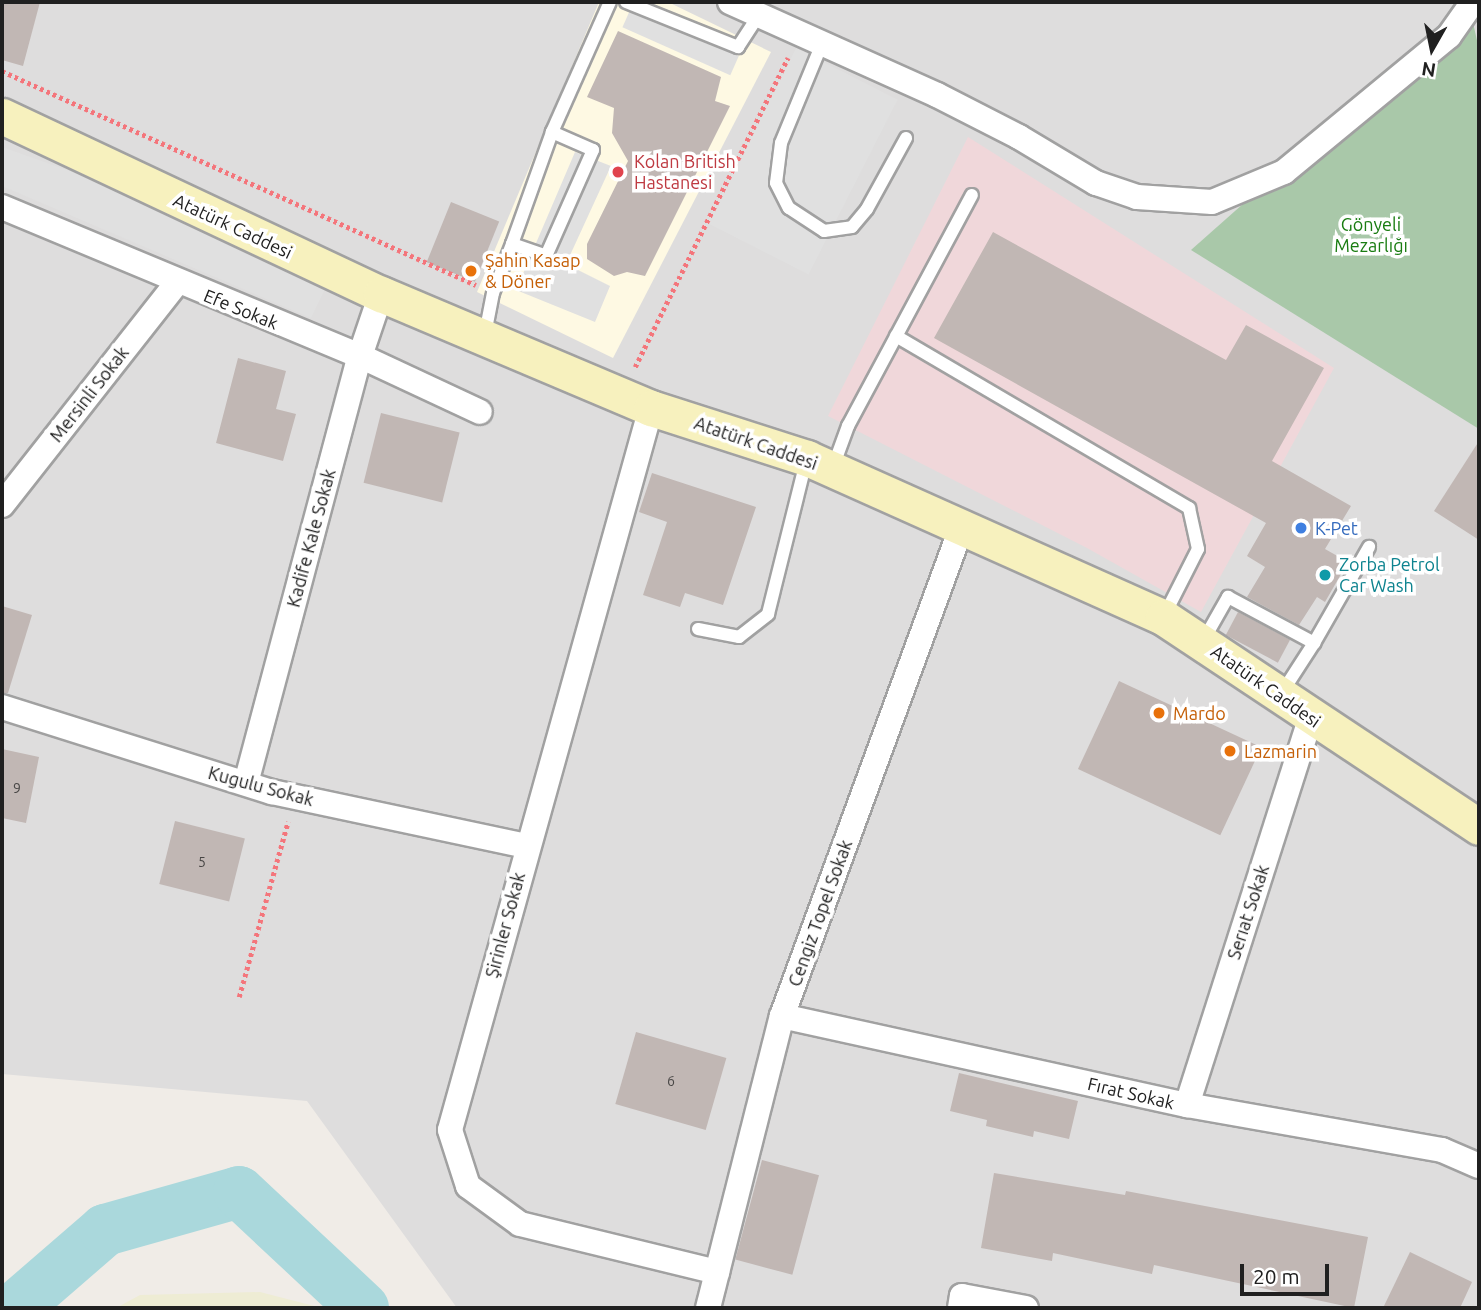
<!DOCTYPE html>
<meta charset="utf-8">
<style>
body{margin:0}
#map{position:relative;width:1481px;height:1310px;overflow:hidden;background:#f0ece7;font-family:Ubuntu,sans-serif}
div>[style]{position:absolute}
.residential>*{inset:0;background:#dedddd}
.commercial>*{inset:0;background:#f0d7da}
.education>*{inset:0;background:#fef9e3}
.farmland>*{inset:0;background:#eeecd4}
.cemetery>*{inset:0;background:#a9c8a9}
.parking>*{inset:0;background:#e0e0e0;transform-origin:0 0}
.river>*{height:52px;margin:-26px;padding:0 26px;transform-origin:26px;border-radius:26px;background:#aad8dc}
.building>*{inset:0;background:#c1b7b4;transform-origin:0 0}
.path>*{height:4.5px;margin-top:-2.25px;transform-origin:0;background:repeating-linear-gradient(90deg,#f4757b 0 3.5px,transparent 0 7px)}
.roads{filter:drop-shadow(2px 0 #a1a1a1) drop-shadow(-2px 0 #a1a1a1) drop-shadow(0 2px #a1a1a1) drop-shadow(0 -2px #a1a1a1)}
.service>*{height:12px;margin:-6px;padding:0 6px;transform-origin:6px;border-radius:6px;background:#fff}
.minor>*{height:24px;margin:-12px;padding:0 12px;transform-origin:12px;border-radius:12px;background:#fff}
.secondary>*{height:35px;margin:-17.5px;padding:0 17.5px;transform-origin:17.5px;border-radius:17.5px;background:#f7f1be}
.dots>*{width:19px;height:19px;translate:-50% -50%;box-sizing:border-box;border:4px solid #fff;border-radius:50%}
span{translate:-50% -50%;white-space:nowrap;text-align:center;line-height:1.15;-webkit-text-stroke:7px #fff;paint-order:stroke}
.number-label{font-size:14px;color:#484645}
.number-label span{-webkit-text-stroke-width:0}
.health-label{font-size:18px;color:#be3a42}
.left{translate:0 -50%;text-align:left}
.park-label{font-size:18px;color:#197c11}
.street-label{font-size:18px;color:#202020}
.food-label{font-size:18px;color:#c56008}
.shop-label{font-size:18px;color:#366cbe}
.culture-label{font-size:18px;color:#0d838f}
.frame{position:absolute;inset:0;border:4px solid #202020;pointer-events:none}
.north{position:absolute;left:1397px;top:14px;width:70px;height:70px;-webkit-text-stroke:5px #fff;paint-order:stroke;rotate:189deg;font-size:19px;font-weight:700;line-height:28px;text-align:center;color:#202020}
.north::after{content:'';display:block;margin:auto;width:24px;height:32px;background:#202020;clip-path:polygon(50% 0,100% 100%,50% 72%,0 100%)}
.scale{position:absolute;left:1240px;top:1264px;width:89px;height:32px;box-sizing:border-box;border:4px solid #202020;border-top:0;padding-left:9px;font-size:21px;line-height:24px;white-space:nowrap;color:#202020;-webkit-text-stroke:5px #fff;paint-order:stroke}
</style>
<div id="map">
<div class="residential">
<i style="clip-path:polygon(2px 2px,1479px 2px,1479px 1308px,457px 1308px,307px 1101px,2px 1074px)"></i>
</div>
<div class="commercial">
<i style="clip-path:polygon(968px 137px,1334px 368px,1201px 612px,1087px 548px,828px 416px)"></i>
</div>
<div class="education">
<i style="clip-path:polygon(599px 2px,668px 2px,771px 52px,613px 358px,477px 292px)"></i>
</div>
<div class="farmland">
<i style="clip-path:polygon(260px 1292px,322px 1308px,116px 1308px,140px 1295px)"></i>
</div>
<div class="cemetery">
<i style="clip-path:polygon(1470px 10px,1479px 49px,1479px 429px,1191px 250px,1457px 14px)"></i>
</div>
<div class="parking">
<i style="left:631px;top:8px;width:118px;height:21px;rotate:24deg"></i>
<i style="left:796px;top:48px;width:114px;height:196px;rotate:27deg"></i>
<i style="clip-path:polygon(2px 147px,242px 232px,327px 285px,311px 318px,2px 186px)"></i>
<i style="clip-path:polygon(575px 152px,611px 166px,566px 264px,610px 286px,595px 322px,516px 290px)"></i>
</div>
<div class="river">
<i style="left:15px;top:1308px;width:119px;rotate:-40.9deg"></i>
<i style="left:105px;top:1230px;width:139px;rotate:-15.8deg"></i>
<i style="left:239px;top:1192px;width:170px;rotate:43.1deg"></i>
</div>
<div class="building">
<i style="clip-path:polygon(2px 2px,40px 2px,23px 66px,2px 60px)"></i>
<i style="clip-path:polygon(618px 31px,721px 77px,715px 101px,730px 106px,645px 276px,627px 272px,614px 276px,587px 259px,587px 244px,628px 161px,612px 133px,614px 108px,587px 97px)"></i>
<i style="left:451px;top:202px;width:52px;height:65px;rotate:22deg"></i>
<i style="clip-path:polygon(993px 232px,1226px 360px,1246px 325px,1324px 368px,1272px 461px,1351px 506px,1325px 549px,1348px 562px,1325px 602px,1317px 597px,1299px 625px,1247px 597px,1265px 567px,1247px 556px,1266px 523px,934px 338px)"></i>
<i style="clip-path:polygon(238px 358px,286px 371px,276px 409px,296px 414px,283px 461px,216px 443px)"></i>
<i style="left:381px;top:413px;width:81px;height:72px;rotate:14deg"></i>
<i style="clip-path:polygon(1479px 441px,1479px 540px,1434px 511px)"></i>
<i style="clip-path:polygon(652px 473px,756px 507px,723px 605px,685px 593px,680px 607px,643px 595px,667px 522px,639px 512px)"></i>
<i style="clip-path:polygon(2px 606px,32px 615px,8px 693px,2px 693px)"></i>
<i style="left:1238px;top:612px;width:59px;height:26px;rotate:28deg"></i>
<i style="left:1119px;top:681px;width:157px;height:97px;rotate:25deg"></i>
<i style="clip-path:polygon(2px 749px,39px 757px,26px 823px,2px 818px)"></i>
<i style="left:175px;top:821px;width:72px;height:65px;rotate:14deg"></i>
<i style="left:636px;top:1032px;width:94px;height:75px;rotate:16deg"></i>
<i style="clip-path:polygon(959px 1073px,1078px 1101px,1069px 1139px,1034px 1131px,1033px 1137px,986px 1126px,987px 1120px,950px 1111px)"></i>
<i style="left:762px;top:1160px;width:59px;height:103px;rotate:15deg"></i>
<i style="clip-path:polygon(994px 1173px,1125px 1195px,1126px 1191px,1368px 1237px,1354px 1308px,1154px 1265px,1152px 1274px,1053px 1253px,1052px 1261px,981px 1248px)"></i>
<i style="clip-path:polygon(1410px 1252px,1472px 1282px,1460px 1308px,1383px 1308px)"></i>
</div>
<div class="path">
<i style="left:2px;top:71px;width:520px;rotate:24.3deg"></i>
<i style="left:635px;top:367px;width:345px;rotate:-63.7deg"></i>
<i style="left:239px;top:997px;width:182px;rotate:-74.4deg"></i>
</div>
<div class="roads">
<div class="service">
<i style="left:626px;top:2px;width:121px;rotate:21.9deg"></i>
<i style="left:738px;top:47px;width:37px;rotate:-57deg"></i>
<i style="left:821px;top:46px;width:105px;rotate:112.4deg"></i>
<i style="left:781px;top:143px;width:40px;rotate:97.1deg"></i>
<i style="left:776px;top:183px;width:28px;rotate:63deg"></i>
<i style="left:789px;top:208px;width:42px;rotate:33.3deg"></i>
<i style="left:824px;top:231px;width:28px;rotate:-8deg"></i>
<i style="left:852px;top:227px;width:23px;rotate:-50deg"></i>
<i style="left:867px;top:209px;width:81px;rotate:-61.2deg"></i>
<i style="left:512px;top:244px;width:119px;rotate:-70.3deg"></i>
<i style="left:485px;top:334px;width:42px;rotate:-79deg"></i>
<i style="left:493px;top:293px;width:53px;rotate:-68.8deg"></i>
<i style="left:512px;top:244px;width:36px;rotate:19deg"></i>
<i style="left:546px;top:256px;width:116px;rotate:-66.1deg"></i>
<i style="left:593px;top:150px;width:45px;rotate:-156.3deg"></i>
<i style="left:552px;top:132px;width:142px;rotate:-66deg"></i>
<i style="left:896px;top:336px;width:340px;rotate:30.4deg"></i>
<i style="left:1189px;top:508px;width:42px;rotate:77.6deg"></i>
<i style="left:1198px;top:549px;width:73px;rotate:116.9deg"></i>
<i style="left:833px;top:467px;width:44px;rotate:-69.9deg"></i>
<i style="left:848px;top:426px;width:262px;rotate:-61.8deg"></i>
<i style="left:698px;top:629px;width:42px;rotate:11deg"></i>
<i style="left:739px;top:637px;width:37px;rotate:-38deg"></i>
<i style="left:768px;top:614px;width:157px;rotate:-76deg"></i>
<i style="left:1203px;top:641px;width:51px;rotate:-60.4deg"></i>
<i style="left:1228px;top:597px;width:98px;rotate:28.1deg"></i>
<i style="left:1314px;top:643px;width:61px;rotate:122.9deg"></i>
<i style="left:1314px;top:643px;width:111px;rotate:-60.2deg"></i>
</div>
<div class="minor">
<i style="left:730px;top:2px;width:227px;rotate:24.2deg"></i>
<i style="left:937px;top:95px;width:92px;rotate:27.1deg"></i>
<i style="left:1019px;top:137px;width:90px;rotate:30.9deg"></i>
<i style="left:1096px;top:183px;width:43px;rotate:18.9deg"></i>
<i style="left:1137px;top:197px;width:75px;rotate:3.8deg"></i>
<i style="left:1212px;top:202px;width:78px;rotate:-22.6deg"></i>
<i style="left:1284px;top:172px;width:214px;rotate:-39.5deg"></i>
<i style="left:1449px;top:36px;width:42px;rotate:-54.8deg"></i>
<i style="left:2px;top:207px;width:388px;rotate:22.6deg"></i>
<i style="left:360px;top:356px;width:132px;rotate:25deg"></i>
<i style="left:651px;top:408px;width:749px;rotate:105.56deg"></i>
<i style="left:450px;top:1130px;width:59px;rotate:72.2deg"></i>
<i style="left:468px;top:1186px;width:64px;rotate:36.2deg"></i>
<i style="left:520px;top:1224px;width:203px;rotate:13.7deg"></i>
<i style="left:2px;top:505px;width:283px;rotate:-51.8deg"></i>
<i style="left:2px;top:707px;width:283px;rotate:17.5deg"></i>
<i style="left:272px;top:792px;width:260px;rotate:12deg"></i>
<i style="left:246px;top:783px;width:442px;rotate:-75.1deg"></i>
<i style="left:360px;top:356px;width:65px;rotate:-71.3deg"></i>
<i style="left:782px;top:1016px;width:415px;rotate:12.4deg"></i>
<i style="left:1187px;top:1105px;width:259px;rotate:10deg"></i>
<i style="left:1442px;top:1150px;width:40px;rotate:23.4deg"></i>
<i style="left:1187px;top:1105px;width:405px;rotate:-72.3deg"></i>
<i style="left:708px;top:1308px;width:301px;rotate:-75.8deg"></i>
<i style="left:782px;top:1016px;width:522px;rotate:-69.83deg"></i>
<i style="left:960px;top:1308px;width:12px;rotate:-81deg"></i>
<i style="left:962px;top:1296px;width:65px;rotate:10.6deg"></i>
</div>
<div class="secondary">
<i style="left:2px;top:116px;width:419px;rotate:25.2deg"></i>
<i style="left:381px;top:294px;width:293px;rotate:22.9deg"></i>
<i style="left:651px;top:408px;width:164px;rotate:17.8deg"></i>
<i style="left:807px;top:458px;width:390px;rotate:24.1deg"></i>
<i style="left:1163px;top:617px;width:379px;rotate:33.6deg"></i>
</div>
</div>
<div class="dots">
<i style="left:618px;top:172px;background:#e0444e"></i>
<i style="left:471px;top:271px;background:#e8710a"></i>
<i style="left:1301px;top:528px;background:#3f7fe0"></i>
<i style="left:1325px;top:575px;background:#0f9aa8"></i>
<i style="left:1159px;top:713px;background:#e8710a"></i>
<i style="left:1230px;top:751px;background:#e8710a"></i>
</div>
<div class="number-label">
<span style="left:17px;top:788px">9</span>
<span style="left:202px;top:862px">5</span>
<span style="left:671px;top:1081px">6</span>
</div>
<div class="health-label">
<span class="left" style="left:634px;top:172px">Kolan British<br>Hastanesi</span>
</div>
<div class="park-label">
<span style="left:1371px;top:235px">Gönyeli<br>Mezarlığı</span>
</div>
<div class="street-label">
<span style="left:233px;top:226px;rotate:25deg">Atatürk Caddesi</span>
<span style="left:241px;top:309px;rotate:22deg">Efe Sokak</span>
<span style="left:89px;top:394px;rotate:-52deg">Mersinli Sokak</span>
<span style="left:756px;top:443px;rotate:19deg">Atatürk Caddesi</span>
<span style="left:311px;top:538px;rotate:-75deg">Kadife Kale Sokak</span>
<span style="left:1266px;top:686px;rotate:35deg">Atatürk Caddesi</span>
<span style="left:261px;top:786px;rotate:15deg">Kugulu Sokak</span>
<span style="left:1248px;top:912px;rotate:-72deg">Serıat Sokak</span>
<span style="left:820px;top:913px;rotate:-70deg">Cengiz Topel Sokak</span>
<span style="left:505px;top:925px;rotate:-75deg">Şirinler Sokak</span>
<span style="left:1131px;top:1093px;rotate:13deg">Fırat Sokak</span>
</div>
<div class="food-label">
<span class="left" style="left:485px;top:271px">Şahin Kasap<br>&amp; Döner</span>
<span class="left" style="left:1173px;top:713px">Mardo</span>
<span class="left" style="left:1244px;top:751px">Lazmarin</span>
</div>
<div class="shop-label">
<span class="left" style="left:1315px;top:528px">K-Pet</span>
</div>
<div class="culture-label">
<span class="left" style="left:1339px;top:575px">Zorba Petrol<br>Car Wash</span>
</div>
<div class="frame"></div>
<div class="north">N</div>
<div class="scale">20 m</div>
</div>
